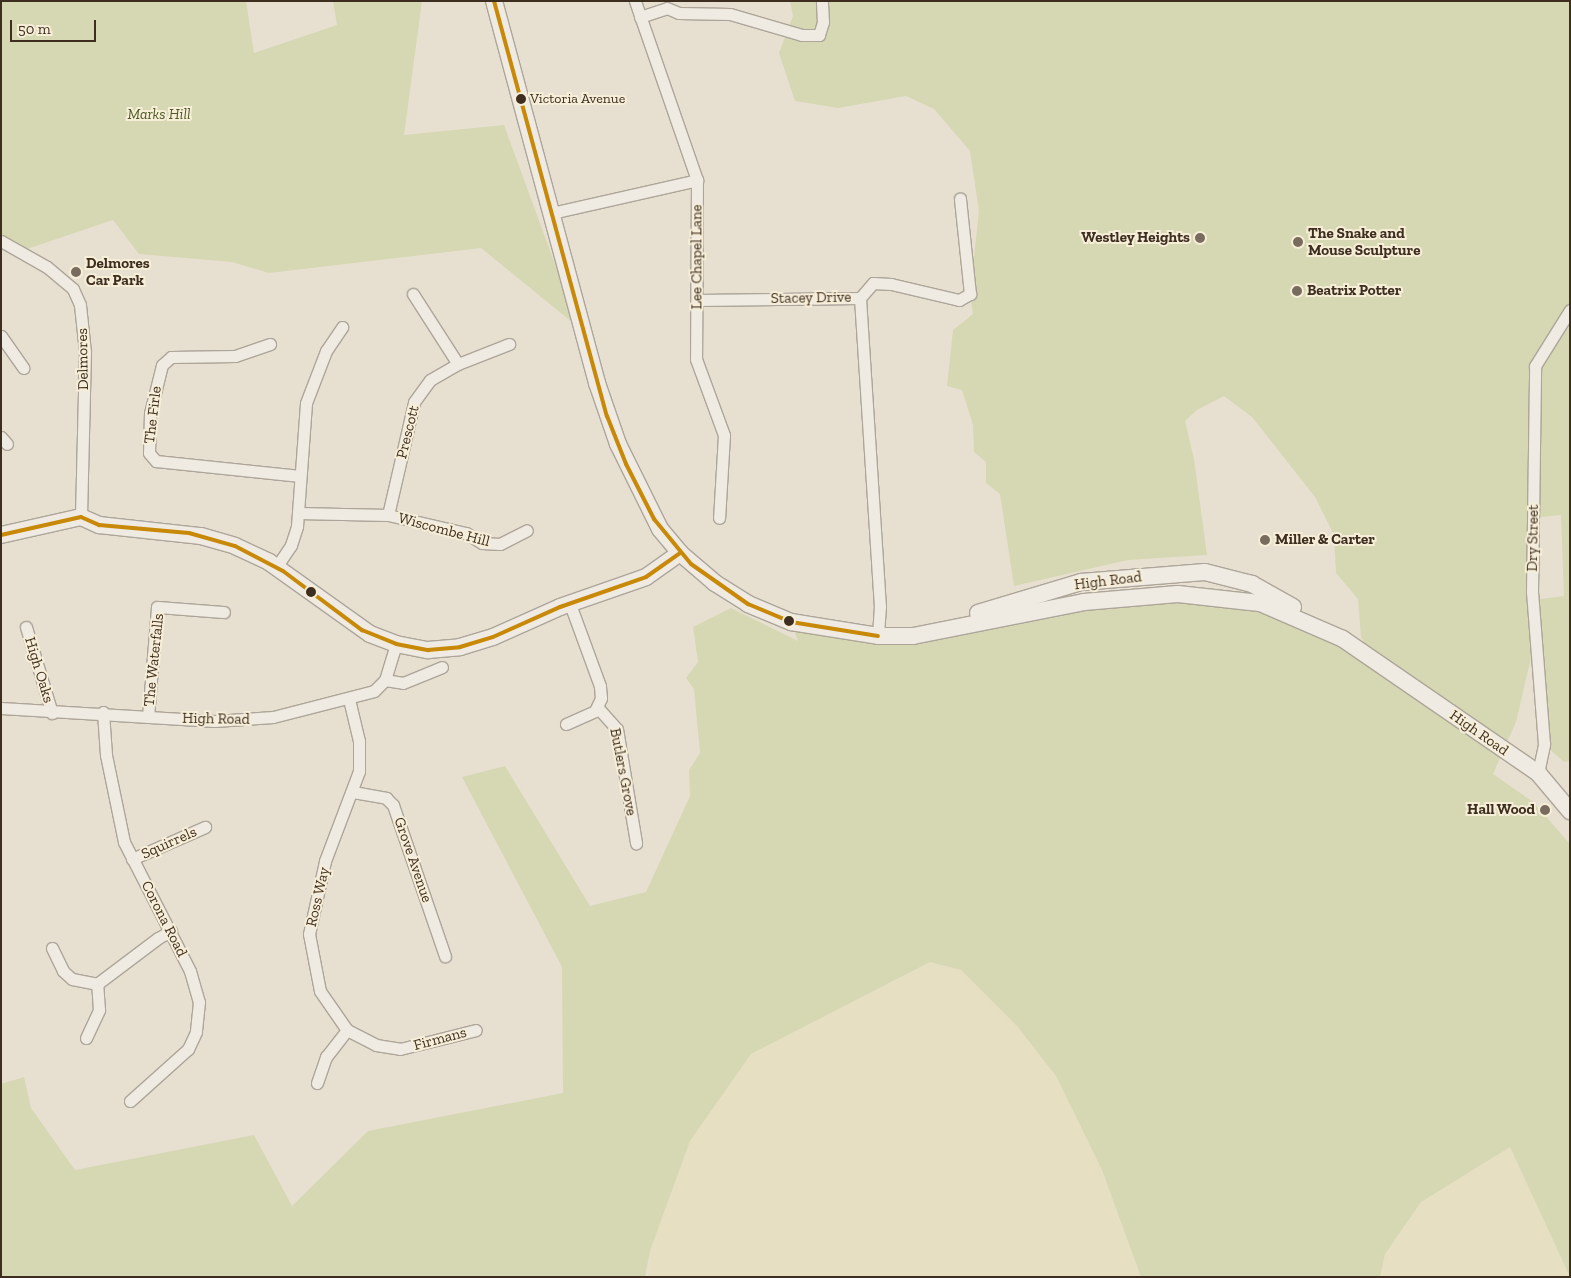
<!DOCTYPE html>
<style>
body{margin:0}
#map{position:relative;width:1571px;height:1278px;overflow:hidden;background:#e7e0d1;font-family:"Zilla Slab",serif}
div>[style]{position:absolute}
.farmland>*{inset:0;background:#e6dfc2}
.green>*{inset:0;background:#d6d7b3}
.roads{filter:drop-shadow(1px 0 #ada599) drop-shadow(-1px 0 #ada599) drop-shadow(0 1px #ada599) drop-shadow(0 -1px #ada599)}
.street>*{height:11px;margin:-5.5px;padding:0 5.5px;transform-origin:5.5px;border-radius:5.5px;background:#efebe3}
.secondary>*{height:16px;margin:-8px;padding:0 8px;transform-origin:8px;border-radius:8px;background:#efebe3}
.bus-1>*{height:4px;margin:-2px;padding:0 2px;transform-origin:2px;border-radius:2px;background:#c88808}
.dots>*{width:14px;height:14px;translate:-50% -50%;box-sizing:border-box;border:2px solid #f7eed8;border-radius:50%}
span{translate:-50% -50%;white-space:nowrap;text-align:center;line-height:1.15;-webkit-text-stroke:4px #f7eed8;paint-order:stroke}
.bus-label{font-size:14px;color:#3d2e20}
.left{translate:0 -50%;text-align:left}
.park-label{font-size:15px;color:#4d5a26;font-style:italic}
.poi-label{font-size:15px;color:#3d2e20;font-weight:700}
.right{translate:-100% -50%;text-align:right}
.street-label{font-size:15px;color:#3d2e20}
.frame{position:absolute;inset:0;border:2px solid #3d2e20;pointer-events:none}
.scale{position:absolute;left:10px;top:20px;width:86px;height:22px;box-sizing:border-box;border:2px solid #3d2e20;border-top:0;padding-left:6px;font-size:15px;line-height:18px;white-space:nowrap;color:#3d2e20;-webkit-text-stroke:4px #f7eed8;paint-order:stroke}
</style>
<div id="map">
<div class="farmland">
<i style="clip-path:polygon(930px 962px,961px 970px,1018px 1026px,1056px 1076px,1102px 1170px,1141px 1277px,648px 1277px,650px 1251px,690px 1141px,751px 1054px)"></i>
<i style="clip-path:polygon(1510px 1147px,1570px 1277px,1380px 1277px,1385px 1254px,1421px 1202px)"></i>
</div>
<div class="green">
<i style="clip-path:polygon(1px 1px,246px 1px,254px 53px,337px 25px,333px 1px,422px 1px,404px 135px,504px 125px,578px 327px,481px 248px,269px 273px,232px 262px,139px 254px,113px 220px,21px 251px,1px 239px)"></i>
<i style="clip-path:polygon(790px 1px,1570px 1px,1570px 761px,1564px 762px,1544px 744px,1533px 600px,1564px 596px,1561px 515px,1532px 518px,1533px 649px,1516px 722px,1493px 774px,1533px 802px,1570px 844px,1570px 1277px,1510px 1147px,1421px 1202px,1385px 1254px,1380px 1277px,1141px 1277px,1102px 1170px,1056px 1076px,1017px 1026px,961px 970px,930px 962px,751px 1054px,690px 1141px,650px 1251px,645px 1277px,1px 1277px,1px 1084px,24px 1077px,31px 1108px,75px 1170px,254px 1135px,292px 1206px,368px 1131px,563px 1093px,562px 967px,462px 777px,505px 766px,590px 906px,646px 892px,690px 796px,689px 770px,700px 753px,694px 689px,686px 678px,698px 662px,693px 627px,731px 608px,798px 641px,791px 622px,878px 636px,1084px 602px,1236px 598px,1372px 659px,1361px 637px,1358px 599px,1336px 573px,1334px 535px,1315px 497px,1252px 417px,1224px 396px,1197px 410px,1185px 421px,1194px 459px,1207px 555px,1128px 560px,1014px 586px,1000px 494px,986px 483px,986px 462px,974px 452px,973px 425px,962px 390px,947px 386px,953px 330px,973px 314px,970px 294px,979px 211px,970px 151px,934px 109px,906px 96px,838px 108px,795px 101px,779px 53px,793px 16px)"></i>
</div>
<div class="roads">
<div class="street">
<i style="left:635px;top:1px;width:189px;rotate:70.9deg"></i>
<i style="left:697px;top:180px;width:179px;rotate:90.3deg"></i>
<i style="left:696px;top:359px;width:81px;rotate:69.8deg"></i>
<i style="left:724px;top:435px;width:83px;rotate:93.4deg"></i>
<i style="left:640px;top:17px;width:28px;rotate:-18deg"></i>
<i style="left:667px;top:8px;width:13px;rotate:23deg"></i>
<i style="left:679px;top:13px;width:51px;rotate:1.1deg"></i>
<i style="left:730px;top:14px;width:75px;rotate:16.3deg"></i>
<i style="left:802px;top:35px;width:17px"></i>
<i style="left:819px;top:35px;width:14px;rotate:-73deg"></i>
<i style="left:823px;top:22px;width:21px;rotate:-93deg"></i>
<i style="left:552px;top:213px;width:149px;rotate:-12.8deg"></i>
<i style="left:1px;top:241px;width:53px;rotate:29.5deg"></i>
<i style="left:47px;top:267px;width:34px;rotate:40deg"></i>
<i style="left:73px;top:289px;width:17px;rotate:66deg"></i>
<i style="left:80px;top:305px;width:47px;rotate:83.9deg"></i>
<i style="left:85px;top:352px;width:165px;rotate:91.4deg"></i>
<i style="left:413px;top:294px;width:83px;rotate:57.3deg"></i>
<i style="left:860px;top:298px;width:309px;rotate:86.3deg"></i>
<i style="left:880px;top:606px;width:30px;rotate:94deg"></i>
<i style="left:697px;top:300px;width:163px;rotate:-0.7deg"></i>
<i style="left:860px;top:298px;width:20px;rotate:-49deg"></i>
<i style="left:873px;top:283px;width:18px;rotate:3deg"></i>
<i style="left:891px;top:284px;width:70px;rotate:13.2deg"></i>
<i style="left:959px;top:300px;width:13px;rotate:-29deg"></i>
<i style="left:970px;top:294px;width:96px;rotate:-96deg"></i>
<i style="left:1px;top:336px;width:39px;rotate:55deg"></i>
<i style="left:270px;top:344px;width:37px;rotate:161deg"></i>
<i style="left:235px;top:356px;width:64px;rotate:179.1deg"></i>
<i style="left:171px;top:357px;width:12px;rotate:138deg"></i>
<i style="left:162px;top:365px;width:49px;rotate:104deg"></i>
<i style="left:150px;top:413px;width:40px;rotate:91.4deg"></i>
<i style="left:149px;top:453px;width:11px;rotate:49deg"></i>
<i style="left:156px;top:461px;width:145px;rotate:5.9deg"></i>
<i style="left:1px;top:437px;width:9px;rotate:49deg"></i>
<i style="left:298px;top:513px;width:90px;rotate:1.3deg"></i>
<i style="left:388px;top:515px;width:80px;rotate:13deg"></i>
<i style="left:466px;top:533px;width:19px;rotate:32deg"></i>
<i style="left:482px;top:543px;width:18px;rotate:3deg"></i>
<i style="left:500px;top:544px;width:30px;rotate:-27deg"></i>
<i style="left:388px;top:515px;width:116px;rotate:-77deg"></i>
<i style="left:414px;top:402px;width:27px;rotate:-54deg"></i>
<i style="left:430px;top:380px;width:32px;rotate:-30deg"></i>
<i style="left:458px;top:364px;width:55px;rotate:-21.4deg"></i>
<i style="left:277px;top:566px;width:25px;rotate:-56deg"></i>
<i style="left:291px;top:545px;width:20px;rotate:-72deg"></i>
<i style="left:297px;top:526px;width:123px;rotate:-85.8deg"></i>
<i style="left:306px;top:403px;width:56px;rotate:-69deg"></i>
<i style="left:326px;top:351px;width:29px;rotate:-56deg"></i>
<i style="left:26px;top:627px;width:90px;rotate:73.2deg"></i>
<i style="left:385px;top:680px;width:18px;rotate:9deg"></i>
<i style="left:403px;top:683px;width:42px;rotate:-22.3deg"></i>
<i style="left:1px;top:708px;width:214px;rotate:3.5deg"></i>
<i style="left:215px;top:721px;width:58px;rotate:-3.9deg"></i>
<i style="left:273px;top:717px;width:104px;rotate:-14.4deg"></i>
<i style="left:374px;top:691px;width:16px;rotate:-45deg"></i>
<i style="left:385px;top:680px;width:38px;rotate:-73deg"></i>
<i style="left:598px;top:708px;width:28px;rotate:48deg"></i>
<i style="left:617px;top:729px;width:116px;rotate:80.5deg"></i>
<i style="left:103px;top:712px;width:43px;rotate:86deg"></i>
<i style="left:106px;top:755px;width:89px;rotate:78.3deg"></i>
<i style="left:124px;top:842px;width:145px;rotate:62.9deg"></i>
<i style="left:190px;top:971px;width:32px;rotate:74deg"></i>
<i style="left:199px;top:1002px;width:30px;rotate:96deg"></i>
<i style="left:196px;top:1032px;width:19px;rotate:115deg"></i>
<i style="left:188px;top:1049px;width:78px;rotate:138.1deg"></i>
<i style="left:148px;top:717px;width:110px;rotate:-85.3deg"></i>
<i style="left:157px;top:607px;width:67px;rotate:4.3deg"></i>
<i style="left:566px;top:724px;width:32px;rotate:-24deg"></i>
<i style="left:595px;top:711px;width:14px;rotate:-65deg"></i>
<i style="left:601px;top:698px;width:12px;rotate:-95deg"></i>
<i style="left:600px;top:686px;width:87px;rotate:-110.1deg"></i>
<i style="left:1538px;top:773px;width:30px;rotate:-78deg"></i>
<i style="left:1544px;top:744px;width:152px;rotate:-94.5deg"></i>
<i style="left:1532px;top:592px;width:226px;rotate:-89.2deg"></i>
<i style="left:1535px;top:366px;width:66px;rotate:-58deg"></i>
<i style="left:353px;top:792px;width:34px;rotate:10deg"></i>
<i style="left:386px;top:798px;width:10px;rotate:45deg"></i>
<i style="left:393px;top:805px;width:160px;rotate:71deg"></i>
<i style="left:132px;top:859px;width:80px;rotate:-23.7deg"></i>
<i style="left:52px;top:948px;width:25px;rotate:64deg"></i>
<i style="left:63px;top:971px;width:12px;rotate:42deg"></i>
<i style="left:72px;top:979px;width:25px;rotate:11deg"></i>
<i style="left:347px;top:1030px;width:33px;rotate:27deg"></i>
<i style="left:376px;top:1045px;width:24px;rotate:9deg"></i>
<i style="left:400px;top:1049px;width:78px;rotate:-14deg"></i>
<i style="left:86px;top:1038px;width:31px;rotate:-65deg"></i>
<i style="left:99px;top:1010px;width:26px;rotate:-94deg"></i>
<i style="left:97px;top:984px;width:76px;rotate:-37deg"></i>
<i style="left:158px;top:938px;width:15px;rotate:-28deg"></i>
<i style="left:317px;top:1083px;width:28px;rotate:-71deg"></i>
<i style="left:326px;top:1057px;width:34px;rotate:-52deg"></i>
<i style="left:347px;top:1030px;width:47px;rotate:-124.7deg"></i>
<i style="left:320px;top:991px;width:58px;rotate:-100.9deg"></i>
<i style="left:309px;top:934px;width:75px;rotate:-77.6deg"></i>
<i style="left:325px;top:861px;width:96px;rotate:-69.3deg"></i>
<i style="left:359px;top:771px;width:30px;rotate:-90deg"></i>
<i style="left:359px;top:741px;width:43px;rotate:-103.4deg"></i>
</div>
<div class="secondary">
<i style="left:494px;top:1px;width:396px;rotate:74.9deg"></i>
<i style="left:597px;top:383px;width:65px;rotate:71deg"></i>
<i style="left:618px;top:444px;width:95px;rotate:63.7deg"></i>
<i style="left:660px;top:529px;width:31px;rotate:50deg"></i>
<i style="left:680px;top:553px;width:46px;rotate:40.6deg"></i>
<i style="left:715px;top:583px;width:39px;rotate:32deg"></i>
<i style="left:748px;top:604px;width:47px;rotate:22.7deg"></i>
<i style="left:791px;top:622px;width:88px;rotate:9.1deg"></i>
<i style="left:878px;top:636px;width:35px"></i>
<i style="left:913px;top:636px;width:174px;rotate:-11.2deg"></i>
<i style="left:1084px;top:602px;width:94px;rotate:-4.9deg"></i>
<i style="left:1178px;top:594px;width:82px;rotate:6.3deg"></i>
<i style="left:1260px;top:603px;width:90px;rotate:23.4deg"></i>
<i style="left:1343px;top:639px;width:237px;rotate:34.5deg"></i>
<i style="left:1538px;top:773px;width:50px;rotate:49.9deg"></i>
<i style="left:1px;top:535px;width:82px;rotate:-12.7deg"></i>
<i style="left:81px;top:517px;width:20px;rotate:24deg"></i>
<i style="left:99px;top:525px;width:103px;rotate:6.2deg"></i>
<i style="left:201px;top:536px;width:35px;rotate:16deg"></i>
<i style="left:235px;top:546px;width:38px;rotate:25deg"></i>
<i style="left:269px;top:562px;width:124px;rotate:35.5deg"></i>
<i style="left:370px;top:634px;width:28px;rotate:21deg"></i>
<i style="left:396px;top:644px;width:33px;rotate:11deg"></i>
<i style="left:428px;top:650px;width:32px;rotate:-5deg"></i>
<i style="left:460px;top:647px;width:34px;rotate:-17deg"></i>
<i style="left:493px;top:637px;width:73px;rotate:-24.1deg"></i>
<i style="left:560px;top:607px;width:91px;rotate:-19.2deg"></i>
<i style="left:646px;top:577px;width:42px;rotate:-35.2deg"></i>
<i style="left:978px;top:613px;width:108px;rotate:-16.8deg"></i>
<i style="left:1081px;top:582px;width:124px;rotate:-4.6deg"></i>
<i style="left:1205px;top:572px;width:49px;rotate:14.3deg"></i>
<i style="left:1252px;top:584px;width:47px;rotate:29.3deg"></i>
</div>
</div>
<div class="bus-1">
<i style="left:494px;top:1px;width:430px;rotate:74.8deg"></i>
<i style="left:607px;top:416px;width:52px;rotate:68.4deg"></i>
<i style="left:626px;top:464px;width:62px;rotate:63deg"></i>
<i style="left:654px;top:519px;width:58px;rotate:50.6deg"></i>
<i style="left:691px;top:564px;width:70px;rotate:35.1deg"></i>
<i style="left:748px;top:604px;width:47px;rotate:22.7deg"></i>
<i style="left:791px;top:622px;width:88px;rotate:9.1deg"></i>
<i style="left:81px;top:517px;width:20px;rotate:24deg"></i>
<i style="left:99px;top:525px;width:90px;rotate:5.1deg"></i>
<i style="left:189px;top:533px;width:48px;rotate:15.8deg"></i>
<i style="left:235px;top:546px;width:54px;rotate:27.5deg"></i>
<i style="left:283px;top:571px;width:99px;rotate:36.8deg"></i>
<i style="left:362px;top:630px;width:37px;rotate:22deg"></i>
<i style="left:396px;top:644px;width:33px;rotate:11deg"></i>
<i style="left:428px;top:650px;width:32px;rotate:-5deg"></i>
<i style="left:460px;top:647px;width:34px;rotate:-17deg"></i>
<i style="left:493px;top:637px;width:73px;rotate:-24.1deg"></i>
<i style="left:560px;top:607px;width:91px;rotate:-19.2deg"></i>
<i style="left:646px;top:577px;width:42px;rotate:-35.2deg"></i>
<i style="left:1px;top:535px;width:82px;rotate:-12.7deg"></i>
</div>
<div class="dots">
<i style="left:521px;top:99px;background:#3d2e20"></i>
<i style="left:1200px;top:238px;background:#786c5e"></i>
<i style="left:1298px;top:242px;background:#786c5e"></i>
<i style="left:76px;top:272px;background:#786c5e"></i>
<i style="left:1297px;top:291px;background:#786c5e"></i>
<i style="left:1265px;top:540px;background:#786c5e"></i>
<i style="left:311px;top:592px;background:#3d2e20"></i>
<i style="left:789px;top:621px;background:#3d2e20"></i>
<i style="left:1545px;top:810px;background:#786c5e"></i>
</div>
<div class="bus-label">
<span class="left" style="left:530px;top:99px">Victoria Avenue</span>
</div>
<div class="park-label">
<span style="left:159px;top:115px">Marks Hill</span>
</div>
<div class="poi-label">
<span class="left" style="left:1308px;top:242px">The Snake and<br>Mouse Sculpture</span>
<span class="right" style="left:1190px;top:238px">Westley Heights</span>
<span class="left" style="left:86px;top:272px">Delmores<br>Car Park</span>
<span class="left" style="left:1307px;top:291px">Beatrix Potter</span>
<span class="left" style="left:1275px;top:540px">Miller &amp; Carter</span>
<span class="right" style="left:1535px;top:810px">Hall Wood</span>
</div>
<div class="street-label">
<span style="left:697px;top:257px;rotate:-90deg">Lee Chapel Lane</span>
<span style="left:811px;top:298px;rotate:-1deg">Stacey Drive</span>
<span style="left:83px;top:359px;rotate:-91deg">Delmores</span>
<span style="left:153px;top:415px;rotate:-83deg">The Firle</span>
<span style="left:408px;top:432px;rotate:-76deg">Prescott</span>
<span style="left:444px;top:530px;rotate:15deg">Wiscombe Hill</span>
<span style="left:1533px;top:538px;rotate:-89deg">Dry Street</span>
<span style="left:1108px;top:581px;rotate:-7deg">High Road</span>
<span style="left:154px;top:660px;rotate:-84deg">The Waterfalls</span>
<span style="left:39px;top:670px;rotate:73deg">High Oaks</span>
<span style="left:216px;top:719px;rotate:1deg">High Road</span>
<span style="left:1479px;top:733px;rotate:35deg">High Road</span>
<span style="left:623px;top:772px;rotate:79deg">Butlers Grove</span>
<span style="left:169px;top:843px;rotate:-24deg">Squirrels</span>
<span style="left:413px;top:860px;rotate:71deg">Grove Avenue</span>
<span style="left:318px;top:897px;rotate:-77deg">Ross Way</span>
<span style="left:164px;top:919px;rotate:63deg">Corona Road</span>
<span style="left:440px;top:1039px;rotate:-15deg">Firmans</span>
</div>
<div class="frame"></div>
<div class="scale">50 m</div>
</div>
